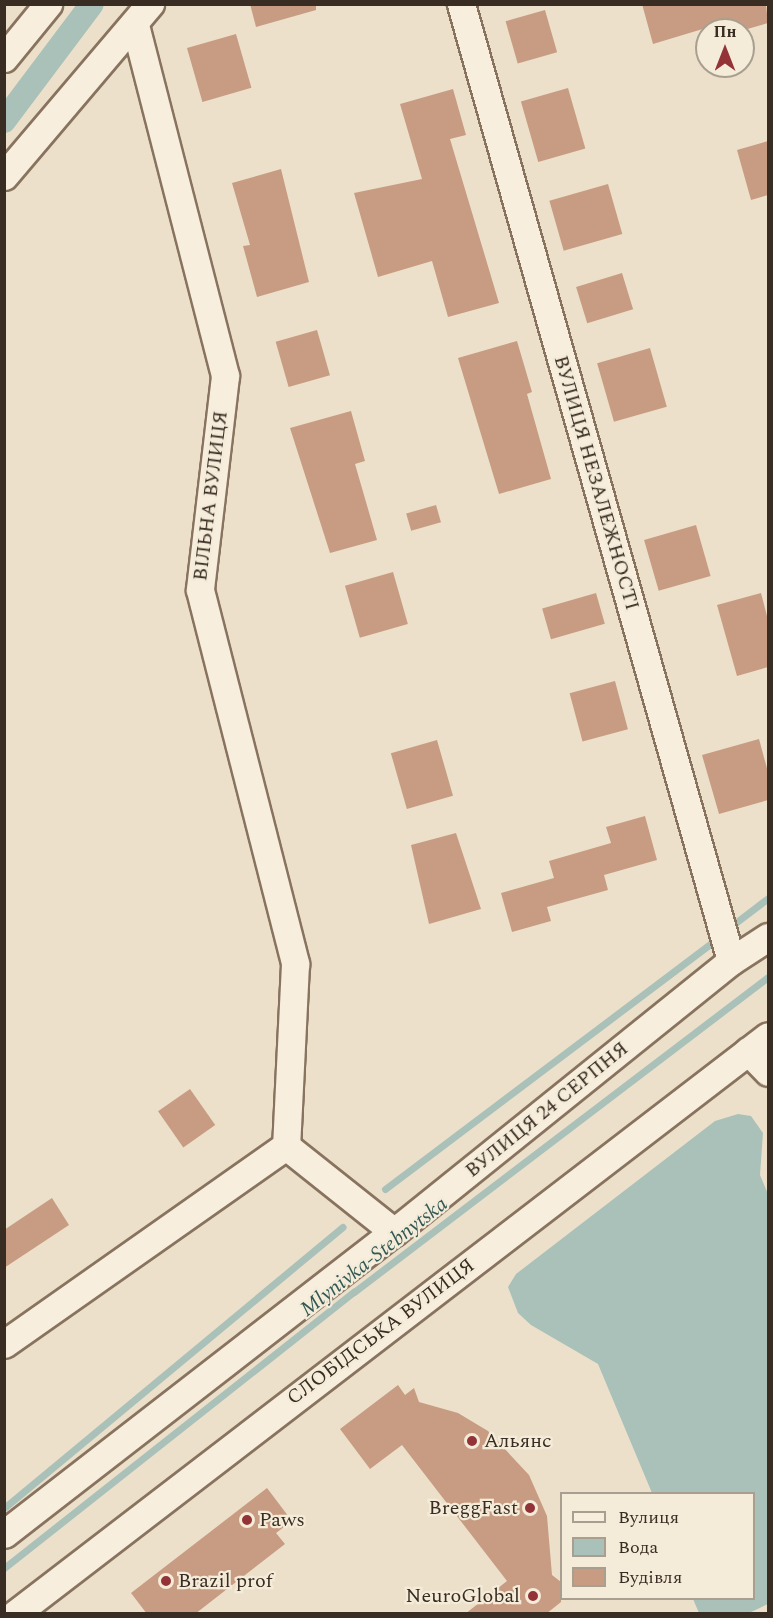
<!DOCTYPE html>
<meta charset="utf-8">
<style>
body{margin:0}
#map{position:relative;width:773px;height:1618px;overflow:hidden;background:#ece0ca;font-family:Spectral,serif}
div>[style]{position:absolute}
.water>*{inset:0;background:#aac1b9}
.stream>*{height:7px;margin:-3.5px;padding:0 3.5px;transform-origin:3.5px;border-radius:3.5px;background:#aac1b9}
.canal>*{height:24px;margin:-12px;padding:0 12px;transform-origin:12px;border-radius:12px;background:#aac1b9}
.building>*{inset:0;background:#c89c82;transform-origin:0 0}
.roads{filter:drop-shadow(2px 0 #88735f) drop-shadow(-2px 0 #88735f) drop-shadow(0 2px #88735f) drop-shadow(0 -2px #88735f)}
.minor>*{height:27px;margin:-13.5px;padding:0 13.5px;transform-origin:13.5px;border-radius:13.5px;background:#f7eedd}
.dots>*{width:16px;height:16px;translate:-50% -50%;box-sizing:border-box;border:3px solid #f4ebd9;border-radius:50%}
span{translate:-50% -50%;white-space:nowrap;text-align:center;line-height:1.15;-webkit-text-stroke:4.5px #f4ebd9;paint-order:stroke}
.street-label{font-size:20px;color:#392c22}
.poi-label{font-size:20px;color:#392c22}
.left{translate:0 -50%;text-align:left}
.right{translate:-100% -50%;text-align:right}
.water-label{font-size:21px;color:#325854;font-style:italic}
.frame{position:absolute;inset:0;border:6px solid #392c22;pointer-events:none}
.legend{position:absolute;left:560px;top:1492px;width:195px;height:108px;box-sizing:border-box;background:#f4ebd9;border:2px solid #a99f90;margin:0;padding:8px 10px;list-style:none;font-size:18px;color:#392c22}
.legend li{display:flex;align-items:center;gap:12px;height:30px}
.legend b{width:30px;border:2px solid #a99f90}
.north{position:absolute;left:695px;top:18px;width:60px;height:60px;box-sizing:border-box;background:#f4ebd9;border:2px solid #a99f90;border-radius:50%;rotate:0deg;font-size:16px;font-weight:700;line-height:24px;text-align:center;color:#392c22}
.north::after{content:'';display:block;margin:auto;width:21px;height:27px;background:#933338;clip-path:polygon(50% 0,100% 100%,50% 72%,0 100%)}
</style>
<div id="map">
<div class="water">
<i style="clip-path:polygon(738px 1114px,751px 1116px,763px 1133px,760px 1175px,768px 1194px,768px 1604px,749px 1613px,699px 1613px,693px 1599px,754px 1598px,754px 1494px,652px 1493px,598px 1364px,531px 1325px,518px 1313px,508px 1287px,516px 1274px,715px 1121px)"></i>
</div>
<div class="stream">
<i style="left:730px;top:927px;width:48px;rotate:-37.3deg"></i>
<i style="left:385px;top:1189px;width:416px;rotate:-37deg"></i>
<i style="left:4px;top:1508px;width:440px;rotate:-39.7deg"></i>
<i style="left:4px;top:1568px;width:446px;rotate:-38.3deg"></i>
<i style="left:354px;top:1292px;width:520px;rotate:-37.27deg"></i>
</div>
<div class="canal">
<i style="left:4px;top:121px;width:146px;rotate:-53.1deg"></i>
</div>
<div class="building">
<i style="clip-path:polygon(250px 4px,316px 4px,316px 10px,256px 27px)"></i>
<i style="clip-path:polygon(642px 4px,766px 4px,768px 23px,744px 30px,706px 28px,653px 44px)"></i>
<i style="left:545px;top:10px;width:44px;height:41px;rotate:74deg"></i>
<i style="left:236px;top:34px;width:56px;height:51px;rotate:74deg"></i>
<i style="left:568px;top:88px;width:63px;height:49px;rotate:74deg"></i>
<i style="clip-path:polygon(453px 89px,466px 135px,450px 139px,499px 303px,448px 317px,432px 261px,378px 277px,354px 193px,422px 179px,400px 104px)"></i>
<i style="clip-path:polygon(768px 141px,768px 195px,751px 200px,737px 150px)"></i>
<i style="clip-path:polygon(281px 169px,309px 282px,257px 297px,243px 246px,250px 245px,232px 183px)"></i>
<i style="left:608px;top:184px;width:52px;height:61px;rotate:74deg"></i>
<i style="left:622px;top:273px;width:38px;height:48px;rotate:73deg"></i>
<i style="left:317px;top:330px;width:47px;height:43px;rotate:74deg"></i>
<i style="clip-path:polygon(517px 341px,532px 392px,527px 394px,551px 479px,499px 494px,458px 358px)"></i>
<i style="left:650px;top:348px;width:61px;height:55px;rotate:74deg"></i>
<i style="clip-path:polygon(351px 411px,365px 461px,355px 464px,377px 540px,330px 553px,290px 428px)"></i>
<i style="left:436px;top:505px;width:18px;height:31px;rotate:74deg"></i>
<i style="left:696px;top:525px;width:53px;height:54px;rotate:74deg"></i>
<i style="left:393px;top:572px;width:54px;height:50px;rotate:74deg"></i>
<i style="left:596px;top:593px;width:32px;height:56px;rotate:74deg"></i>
<i style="clip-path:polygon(761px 593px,768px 620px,768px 667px,737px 676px,717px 605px)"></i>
<i style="left:615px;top:681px;width:50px;height:47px;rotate:75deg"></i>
<i style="clip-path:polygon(759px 739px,768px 772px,768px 800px,719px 814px,702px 755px)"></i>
<i style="left:437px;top:740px;width:58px;height:48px;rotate:74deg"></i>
<i style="clip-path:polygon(645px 816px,657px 860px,604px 875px,608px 890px,547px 907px,551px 921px,512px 932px,501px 893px,554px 878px,549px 861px,611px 843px,606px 827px)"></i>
<i style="clip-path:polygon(456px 833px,481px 909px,429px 924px,411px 845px)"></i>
<i style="left:190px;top:1089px;width:44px;height:39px;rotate:55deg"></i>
<i style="clip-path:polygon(52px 1198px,69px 1225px,4px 1268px,4px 1230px)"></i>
<i style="clip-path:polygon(398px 1385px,405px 1395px,414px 1388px,419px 1402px,458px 1413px,488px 1431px,529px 1475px,547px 1516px,552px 1575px,561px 1582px,561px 1602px,546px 1614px,465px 1614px,507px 1581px,402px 1445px,370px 1469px,340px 1429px)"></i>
<i style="clip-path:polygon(267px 1488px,292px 1521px,276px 1533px,285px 1544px,195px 1614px,147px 1614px,131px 1593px)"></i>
</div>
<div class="roads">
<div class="minor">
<i style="left:461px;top:4px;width:994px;rotate:74.24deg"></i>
<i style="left:135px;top:25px;width:362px;rotate:75.6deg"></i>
<i style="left:225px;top:376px;width:215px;rotate:96.7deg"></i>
<i style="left:200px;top:590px;width:386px;rotate:75.7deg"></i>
<i style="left:295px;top:964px;width:182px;rotate:92.8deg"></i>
<i style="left:4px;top:58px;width:70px;rotate:-50.8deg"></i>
<i style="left:4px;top:176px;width:226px;rotate:-49.7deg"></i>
<i style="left:748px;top:1051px;width:29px;rotate:46deg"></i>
<i style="left:4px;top:1344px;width:345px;rotate:-35.1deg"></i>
<i style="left:286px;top:1146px;width:138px;rotate:38.5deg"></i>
<i style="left:394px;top:1232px;width:432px;rotate:-38.8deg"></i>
<i style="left:731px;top:961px;width:44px;rotate:-33deg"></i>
<i style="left:4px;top:1534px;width:493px;rotate:-37.8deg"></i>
<i style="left:15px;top:1614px;width:949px;rotate:-37.51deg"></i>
</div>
</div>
<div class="dots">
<i style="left:472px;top:1441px;background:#933338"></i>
<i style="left:530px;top:1508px;background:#933338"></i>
<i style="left:247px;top:1520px;background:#933338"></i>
<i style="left:166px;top:1581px;background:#933338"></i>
<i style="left:533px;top:1596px;background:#933338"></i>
</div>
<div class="street-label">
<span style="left:596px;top:483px;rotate:74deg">ВУЛИЦЯ НЕЗАЛЕЖНОСТІ</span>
<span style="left:211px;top:496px;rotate:-83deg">ВІЛЬНА ВУЛИЦЯ</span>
<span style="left:547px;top:1110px;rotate:-39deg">ВУЛИЦЯ 24 СЕРПНЯ</span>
<span style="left:381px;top:1332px;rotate:-37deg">СЛОБІДСЬКА ВУЛИЦЯ</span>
</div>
<div class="poi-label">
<span class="left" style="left:484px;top:1441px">Альянс</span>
<span class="right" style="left:518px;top:1508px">BreggFast</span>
<span class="left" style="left:259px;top:1520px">Paws</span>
<span class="left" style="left:178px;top:1581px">Brazil prof</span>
<span class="right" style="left:520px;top:1596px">NeuroGlobal</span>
</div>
<div class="water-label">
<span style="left:374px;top:1257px;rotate:-38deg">Mlynivka-Stebnytska</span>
</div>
<div class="frame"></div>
<ul class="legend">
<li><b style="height:8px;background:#f7eedd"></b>Вулиця</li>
<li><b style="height:16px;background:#aac1b9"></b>Вода</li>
<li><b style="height:16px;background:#c89c82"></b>Будівля</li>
</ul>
<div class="north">Пн</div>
</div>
